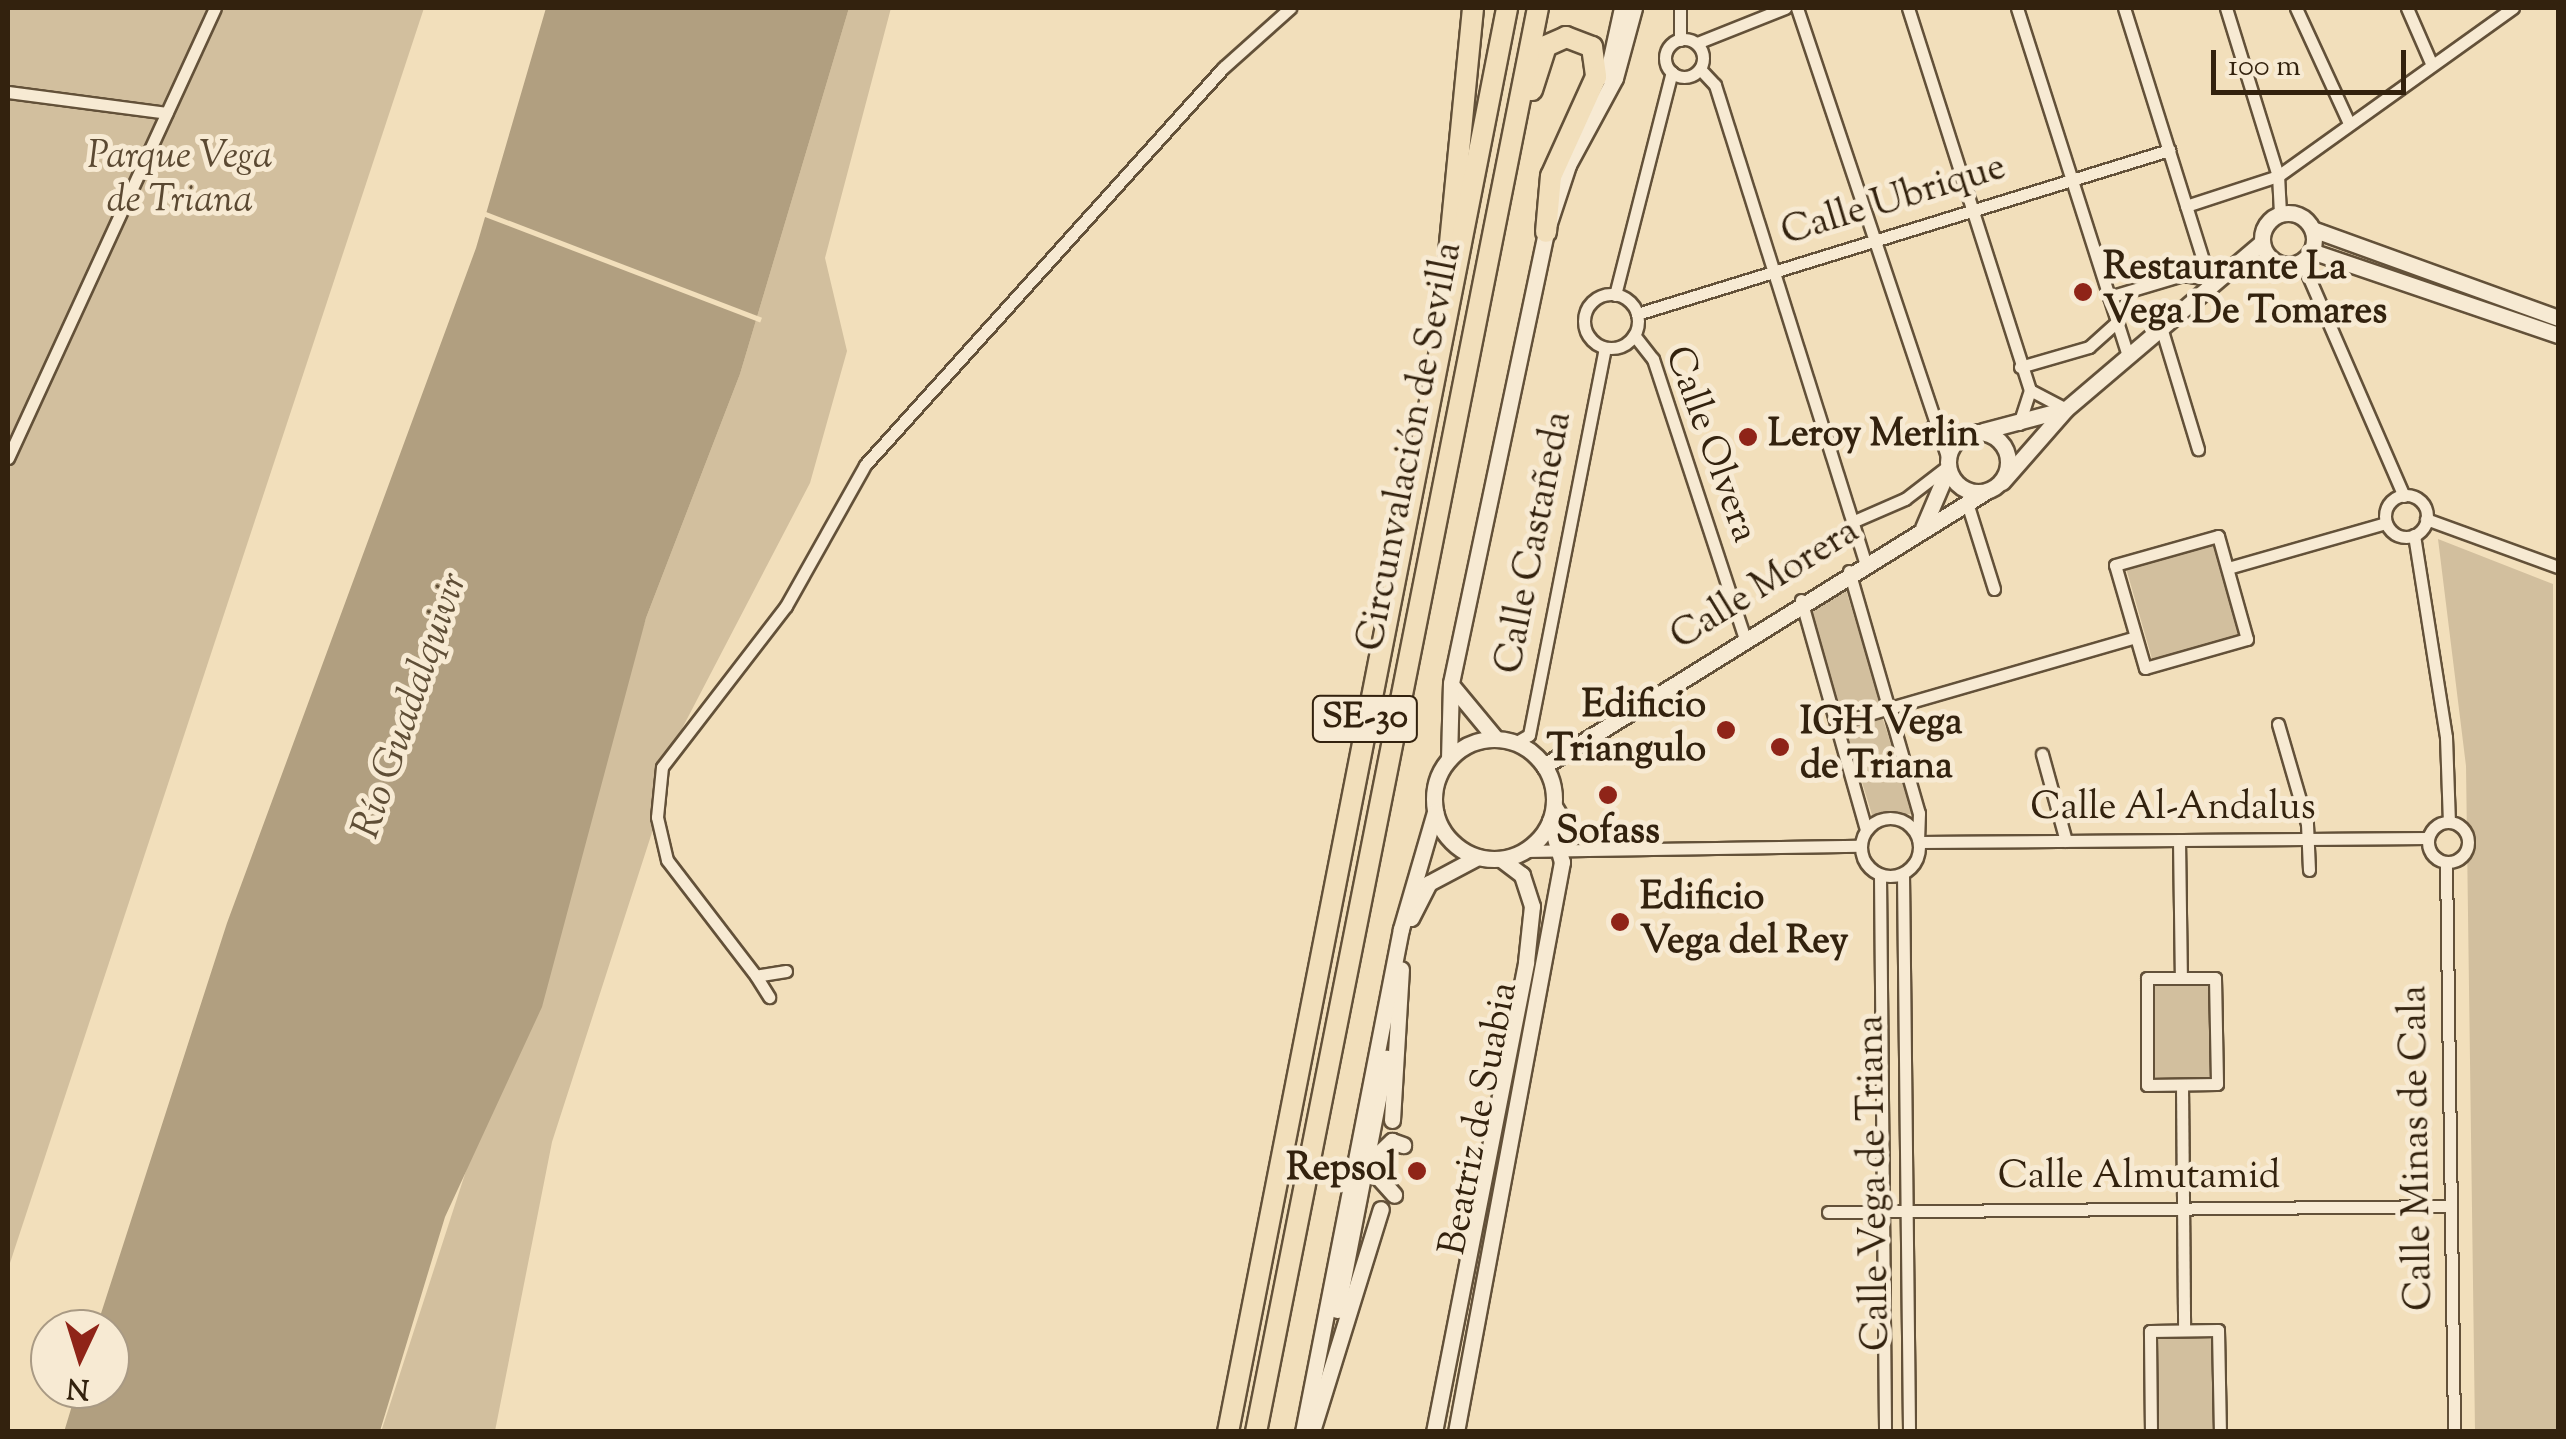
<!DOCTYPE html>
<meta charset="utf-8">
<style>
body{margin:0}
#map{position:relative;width:2566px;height:1439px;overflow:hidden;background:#f2dfbb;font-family:"Sorts Mill Goudy",serif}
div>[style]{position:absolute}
.green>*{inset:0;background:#d2bf9e;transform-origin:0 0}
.water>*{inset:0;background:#b19f80}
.pier>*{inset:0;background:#f2dfbb;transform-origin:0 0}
.roads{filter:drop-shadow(2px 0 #635139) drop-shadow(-2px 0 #635139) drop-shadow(0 2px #635139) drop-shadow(0 -2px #635139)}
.street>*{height:11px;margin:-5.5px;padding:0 5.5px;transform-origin:5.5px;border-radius:5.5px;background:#f7ead3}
.street>.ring{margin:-5.5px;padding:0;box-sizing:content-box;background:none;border:11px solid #f7ead3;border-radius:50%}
.secondary>*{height:15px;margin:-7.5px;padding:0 7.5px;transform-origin:7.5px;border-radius:7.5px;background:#f7ead3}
.secondary>.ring{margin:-7.5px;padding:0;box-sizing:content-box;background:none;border:15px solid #f7ead3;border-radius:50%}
.highway>*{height:20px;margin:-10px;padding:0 10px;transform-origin:10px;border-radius:10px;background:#f2dfbb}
.dots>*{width:28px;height:28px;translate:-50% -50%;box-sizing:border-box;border:5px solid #f7ead3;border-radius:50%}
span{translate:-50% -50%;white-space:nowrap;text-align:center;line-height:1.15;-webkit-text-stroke:10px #f7ead3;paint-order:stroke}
.shield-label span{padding:2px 8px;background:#f7ead3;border:2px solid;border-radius:8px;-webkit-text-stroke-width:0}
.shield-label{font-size:35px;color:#33220e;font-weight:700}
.park-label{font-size:38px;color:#5b4932;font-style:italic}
.street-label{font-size:38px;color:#33220e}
.poi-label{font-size:38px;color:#33220e;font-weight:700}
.left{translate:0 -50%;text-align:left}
.right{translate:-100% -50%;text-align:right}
.water-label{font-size:40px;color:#5f4e36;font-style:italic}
.frame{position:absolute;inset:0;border:10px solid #33220e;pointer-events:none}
.north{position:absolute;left:30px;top:1309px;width:100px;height:100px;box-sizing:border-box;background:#f7ead3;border:2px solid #a99a84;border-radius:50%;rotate:184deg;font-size:28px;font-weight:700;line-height:40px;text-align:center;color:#33220e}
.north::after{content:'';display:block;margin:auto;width:35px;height:45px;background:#8f2418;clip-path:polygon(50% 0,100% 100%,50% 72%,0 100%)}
.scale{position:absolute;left:2211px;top:50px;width:195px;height:45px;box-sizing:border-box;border:5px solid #33220e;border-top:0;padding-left:12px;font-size:30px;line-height:35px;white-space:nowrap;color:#33220e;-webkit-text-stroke:8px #f7ead3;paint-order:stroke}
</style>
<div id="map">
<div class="green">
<i style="clip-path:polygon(8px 8px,424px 8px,8px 1269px)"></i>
<i style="clip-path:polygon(849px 8px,891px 8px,825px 258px,847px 351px,810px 483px,662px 767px,657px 817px,552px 1142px,495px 1431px,381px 1432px,646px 618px,740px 374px)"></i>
<i style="clip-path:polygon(2438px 539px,2553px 584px,2556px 1431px,2475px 1431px,2466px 766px)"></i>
<i style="left:2214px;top:545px;width:93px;height:91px;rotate:74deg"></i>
<i style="left:1846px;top:590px;width:119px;height:41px;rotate:73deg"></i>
<i style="clip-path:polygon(1882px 716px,1913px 814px,1872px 815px,1845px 726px)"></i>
<i style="left:2210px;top:981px;width:99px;height:59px;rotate:89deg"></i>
<i style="left:2213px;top:1333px;width:98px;height:59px;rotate:89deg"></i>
</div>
<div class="water">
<i style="clip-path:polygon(546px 8px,849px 8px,740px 374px,646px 618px,542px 1007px,445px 1217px,380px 1431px,64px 1432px,77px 1389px,110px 1389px,110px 1329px,96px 1329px,227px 923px,476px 248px)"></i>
</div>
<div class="pier">
<i style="left:481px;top:210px;width:301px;height:5px;rotate:21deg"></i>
</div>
<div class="roads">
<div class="street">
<i style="left:1797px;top:8px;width:477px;rotate:71.5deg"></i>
<i style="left:1908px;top:8px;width:401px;rotate:72.3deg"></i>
<i style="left:2017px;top:8px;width:362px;rotate:72.3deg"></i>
<i style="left:2296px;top:8px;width:124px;rotate:65.3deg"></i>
<i style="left:2407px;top:8px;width:60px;rotate:66.4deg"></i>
<i class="ring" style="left:1665px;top:39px;width:27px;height:27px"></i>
<i style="left:1680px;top:40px;width:32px;rotate:-90deg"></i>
<i style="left:1697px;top:43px;width:95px;rotate:-21.7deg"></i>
<i style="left:1700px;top:69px;width:22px;rotate:47deg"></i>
<i style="left:1715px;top:85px;width:500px;rotate:72.54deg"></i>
<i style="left:8px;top:92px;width:160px;rotate:7.5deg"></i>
<i style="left:2186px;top:206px;width:97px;rotate:-18.1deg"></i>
<i style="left:2278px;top:176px;width:176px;rotate:-107.2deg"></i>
<i style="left:2280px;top:213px;width:37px;rotate:-93deg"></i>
<i style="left:2278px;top:176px;width:289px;rotate:-35.6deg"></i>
<i style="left:2303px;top:264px;width:253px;rotate:66.5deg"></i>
<i class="ring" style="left:1584px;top:294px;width:43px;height:43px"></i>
<i style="left:1615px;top:295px;width:230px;rotate:-75.7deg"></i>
<i style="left:2109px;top:297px;width:77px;rotate:-16.6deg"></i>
<i style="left:2183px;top:275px;width:26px;rotate:9deg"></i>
<i style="left:2209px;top:279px;width:284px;rotate:-107.4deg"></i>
<i style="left:1637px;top:314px;width:557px;rotate:-17.13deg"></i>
<i style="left:2160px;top:324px;width:131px;rotate:73.1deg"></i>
<i style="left:1634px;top:335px;width:31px;rotate:52deg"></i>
<i style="left:1653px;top:359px;width:291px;rotate:71.8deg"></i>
<i style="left:2020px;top:367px;width:72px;rotate:-16.2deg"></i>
<i style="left:2089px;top:347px;width:38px;rotate:-42deg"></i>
<i style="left:2030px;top:390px;width:41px;rotate:27.8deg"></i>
<i style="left:2019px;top:424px;width:36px;rotate:-72deg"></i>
<i style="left:1932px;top:427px;width:37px;rotate:9deg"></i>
<i style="left:8px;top:458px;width:495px;rotate:-65.3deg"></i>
<i class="ring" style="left:2385px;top:495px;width:31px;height:31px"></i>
<i style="left:1968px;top:506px;width:87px;rotate:72.6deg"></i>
<i style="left:2426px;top:519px;width:140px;rotate:20deg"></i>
<i style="left:1852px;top:522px;width:58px;rotate:-23.5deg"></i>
<i style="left:1905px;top:499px;width:54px;rotate:-37.5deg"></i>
<i style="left:2414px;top:535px;width:205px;rotate:81deg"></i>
<i style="left:2446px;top:737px;width:85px;rotate:88deg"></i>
<i style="left:2218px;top:536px;width:107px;rotate:74.3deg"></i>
<i style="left:2247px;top:639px;width:106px;rotate:164.1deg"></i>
<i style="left:2145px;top:668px;width:107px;rotate:-106.2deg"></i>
<i style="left:2115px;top:565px;width:107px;rotate:-15.7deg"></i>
<i style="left:2228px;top:568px;width:164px;rotate:-15.9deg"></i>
<i style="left:1849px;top:571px;width:252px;rotate:73.9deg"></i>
<i style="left:1919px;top:813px;width:26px;rotate:92deg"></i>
<i style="left:1801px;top:600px;width:238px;rotate:74.2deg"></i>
<i style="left:1838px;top:723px;width:309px;rotate:-16.1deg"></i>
<i style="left:2278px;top:724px;width:104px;rotate:73.8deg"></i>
<i style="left:2307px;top:824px;width:46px;rotate:87.5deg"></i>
<i style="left:1515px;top:743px;width:16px;rotate:-30deg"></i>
<i style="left:1529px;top:735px;width:394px;rotate:-78.9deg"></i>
<i style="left:2042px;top:754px;width:90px;rotate:74.6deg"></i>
<i style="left:1554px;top:802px;width:27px;rotate:59deg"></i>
<i style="left:1568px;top:825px;width:39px;rotate:29deg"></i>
<i class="ring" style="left:1861px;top:818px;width:47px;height:47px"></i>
<i class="ring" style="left:2428px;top:822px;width:29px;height:29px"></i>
<i style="left:2179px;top:840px;width:138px;rotate:89.2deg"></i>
<i style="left:1919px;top:842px;width:509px;rotate:-0.45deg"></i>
<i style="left:1524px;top:851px;width:336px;rotate:-0.9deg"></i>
<i style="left:2446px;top:863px;width:569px;rotate:89.19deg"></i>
<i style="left:1903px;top:874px;width:558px;rotate:89.38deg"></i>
<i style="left:1880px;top:876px;width:556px;rotate:89.48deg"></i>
<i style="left:786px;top:971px;width:30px;rotate:171deg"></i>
<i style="left:756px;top:976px;width:146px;rotate:-127.5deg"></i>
<i style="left:667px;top:860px;width:44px;rotate:-103.1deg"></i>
<i style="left:657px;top:817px;width:50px;rotate:-84.3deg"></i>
<i style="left:662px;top:767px;width:203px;rotate:-52.4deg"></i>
<i style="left:786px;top:606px;width:162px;rotate:-60.7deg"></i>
<i style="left:865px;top:465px;width:535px;rotate:-47.96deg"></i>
<i style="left:1223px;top:68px;width:90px;rotate:-41.8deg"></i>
<i style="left:756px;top:976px;width:25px;rotate:58deg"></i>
<i style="left:2147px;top:978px;width:68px"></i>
<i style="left:2215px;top:978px;width:106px;rotate:88.9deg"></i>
<i style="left:2217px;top:1084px;width:70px;rotate:179.2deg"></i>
<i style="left:2147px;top:1085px;width:107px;rotate:-90deg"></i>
<i style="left:2182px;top:1085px;width:245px;rotate:89.5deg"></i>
<i style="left:1828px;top:1212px;width:622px;rotate:-0.55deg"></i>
<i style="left:2151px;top:1432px;width:101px;rotate:-90.6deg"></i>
<i style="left:2150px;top:1331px;width:68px;rotate:-0.8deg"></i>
<i style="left:2218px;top:1330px;width:102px;rotate:88.9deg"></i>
</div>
<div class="secondary">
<i style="left:1607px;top:76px;width:70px;rotate:-77.6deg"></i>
<i class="ring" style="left:2262px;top:213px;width:37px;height:37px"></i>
<i style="left:2315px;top:230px;width:258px;rotate:19.9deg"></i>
<i style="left:2317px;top:253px;width:255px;rotate:18.8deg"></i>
<i style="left:1983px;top:431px;width:82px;rotate:-14.9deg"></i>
<i class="ring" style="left:1948px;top:432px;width:45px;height:45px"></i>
<i style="left:2002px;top:482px;width:97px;rotate:-48.8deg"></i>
<i style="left:2066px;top:409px;width:253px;rotate:-40.4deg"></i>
<i style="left:1923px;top:528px;width:64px;rotate:-67deg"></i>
<i style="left:1453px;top:687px;width:67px;rotate:50.4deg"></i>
<i class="ring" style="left:1434px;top:739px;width:105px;height:105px"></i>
<i style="left:1449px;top:759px;width:76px;rotate:-88.5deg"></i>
<i style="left:1451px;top:683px;width:461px;rotate:-78.1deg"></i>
<i style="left:1546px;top:232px;width:71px;rotate:-71.8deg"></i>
<i style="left:1568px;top:165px;width:99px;rotate:-61.6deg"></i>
<i style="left:1615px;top:78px;width:73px;rotate:-74.8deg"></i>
<i style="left:1544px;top:766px;width:519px;rotate:-31.85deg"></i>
<i style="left:1411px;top:918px;width:39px;rotate:-63deg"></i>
<i style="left:1429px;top:883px;width:55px;rotate:-28deg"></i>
<i style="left:1392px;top:1120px;width:151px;rotate:-86.6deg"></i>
<i style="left:1371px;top:1161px;width:29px;rotate:-44deg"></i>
<i style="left:1392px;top:1141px;width:12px;rotate:20deg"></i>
<i style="left:1370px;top:1168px;width:36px;rotate:48deg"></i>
<i style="left:1337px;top:1310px;width:257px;rotate:-79deg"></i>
<i style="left:1313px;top:1428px;width:229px;rotate:-72.8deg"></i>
<i style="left:1303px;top:1432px;width:512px;rotate:-78.98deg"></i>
<i style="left:1401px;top:929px;width:122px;rotate:-73.8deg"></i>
<i style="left:1434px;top:1432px;width:479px;rotate:-78.9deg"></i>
<i style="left:1526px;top:962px;width:56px;rotate:-83.9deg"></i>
<i style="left:1532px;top:906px;width:33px;rotate:-108deg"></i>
<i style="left:1522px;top:875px;width:26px;rotate:-143deg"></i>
<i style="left:1456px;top:1432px;width:580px;rotate:-79.47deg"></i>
<i style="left:1562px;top:862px;width:43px;rotate:-106.3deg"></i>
</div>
<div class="highway">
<i style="left:1532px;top:90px;width:46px;rotate:-72.3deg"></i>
<i style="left:1546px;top:46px;width:22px;rotate:-24deg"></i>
<i style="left:1566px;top:37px;width:28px;rotate:21deg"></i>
<i style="left:1592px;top:47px;width:30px;rotate:82deg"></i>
<i style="left:1596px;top:77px;width:109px;rotate:114.4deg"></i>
<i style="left:1551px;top:176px;width:56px;rotate:95.1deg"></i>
<i style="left:1449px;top:253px;width:246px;rotate:-84.4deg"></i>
<i style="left:1228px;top:1432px;width:1451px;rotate:-78.91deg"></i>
<i style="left:1256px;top:1432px;width:1452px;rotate:-78.8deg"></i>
</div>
</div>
<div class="dots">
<i style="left:2083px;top:292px;background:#8f2418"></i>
<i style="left:1748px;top:437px;background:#8f2418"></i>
<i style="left:1726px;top:730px;background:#8f2418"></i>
<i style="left:1780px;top:747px;background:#8f2418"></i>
<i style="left:1608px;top:795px;background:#8f2418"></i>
<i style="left:1620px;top:922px;background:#8f2418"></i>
<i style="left:1417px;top:1171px;background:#8f2418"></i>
</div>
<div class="shield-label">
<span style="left:1365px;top:719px">SE-30</span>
</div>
<div class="park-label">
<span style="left:180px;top:181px">Parque Vega<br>de Triana</span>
</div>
<div class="street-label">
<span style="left:1894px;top:202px;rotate:-17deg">Calle Ubrique</span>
<span style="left:1709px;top:445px;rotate:70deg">Calle Olvera</span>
<span style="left:1412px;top:447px;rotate:-79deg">Circunvalación de Sevilla</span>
<span style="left:1536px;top:543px;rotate:-79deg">Calle Castañeda</span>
<span style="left:1766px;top:586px;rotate:-32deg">Calle Morera</span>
<span style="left:2173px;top:810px">Calle Al-Andalus</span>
<span style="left:1481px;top:1119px;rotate:-79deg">Beatriz de Suabia</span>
<span style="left:2419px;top:1148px;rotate:-91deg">Calle Minas de Cala</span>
<span style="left:2139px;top:1179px">Calle Almutamid</span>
<span style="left:1876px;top:1183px;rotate:-91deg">Calle Vega de Triana</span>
</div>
<div class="poi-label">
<span class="left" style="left:2103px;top:292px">Restaurante La<br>Vega De Tomares</span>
<span class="left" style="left:1768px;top:437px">Leroy Merlin</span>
<span class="right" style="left:1706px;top:730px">Edificio<br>Triangulo</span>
<span class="left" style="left:1800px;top:747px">IGH Vega<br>de Triana</span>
<span style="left:1608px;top:834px">Sofass</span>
<span class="left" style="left:1640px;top:922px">Edificio<br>Vega del Rey</span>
<span class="right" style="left:1397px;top:1171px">Repsol</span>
</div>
<div class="water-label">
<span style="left:412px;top:706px;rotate:-71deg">Río Guadalquivir</span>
</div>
<div class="frame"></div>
<div class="north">N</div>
<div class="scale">100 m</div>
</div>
